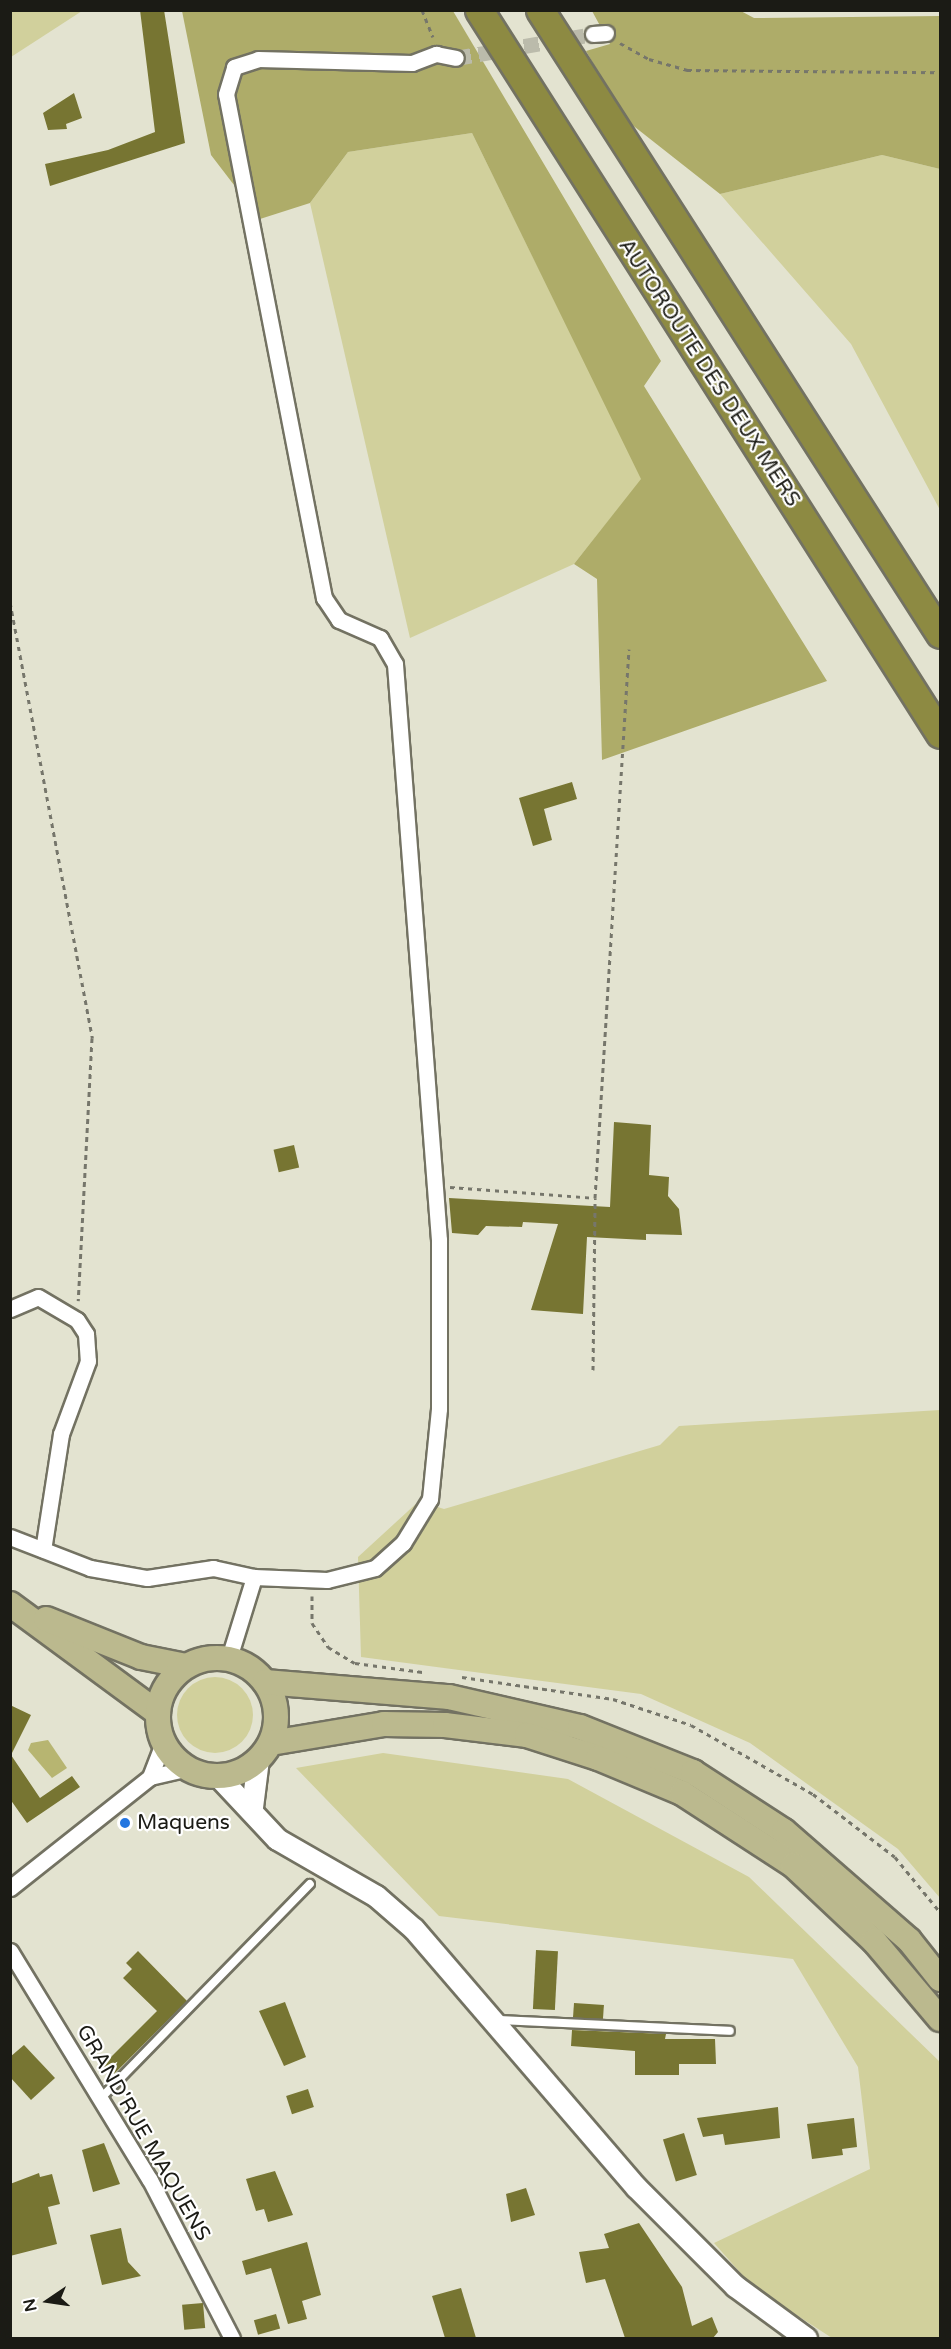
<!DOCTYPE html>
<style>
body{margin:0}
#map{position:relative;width:951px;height:2349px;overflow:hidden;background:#e3e3d0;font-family:"Varela Round",sans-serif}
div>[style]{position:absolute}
.green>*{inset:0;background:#d1d09c}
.round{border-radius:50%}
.forest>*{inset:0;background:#aeac69}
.water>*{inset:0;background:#b7b571}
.building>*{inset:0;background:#777532;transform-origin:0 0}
.street-tunnel>*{height:15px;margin-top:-7.5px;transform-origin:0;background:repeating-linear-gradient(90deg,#bbbbab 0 15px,transparent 0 23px)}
.path>*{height:3px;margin-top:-1.5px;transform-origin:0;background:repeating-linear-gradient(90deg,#76766b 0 4.5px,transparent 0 9px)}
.roads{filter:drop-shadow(2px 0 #737262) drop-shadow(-2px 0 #737262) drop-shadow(0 2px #737262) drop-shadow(0 -2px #737262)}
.lane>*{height:8px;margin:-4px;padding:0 4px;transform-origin:4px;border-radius:4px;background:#fff}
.street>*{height:15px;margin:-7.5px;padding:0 7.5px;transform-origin:7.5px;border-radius:7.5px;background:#fff}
.secondary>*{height:21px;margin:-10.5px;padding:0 10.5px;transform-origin:10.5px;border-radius:10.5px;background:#fff}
.primary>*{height:24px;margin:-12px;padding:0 12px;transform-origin:12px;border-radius:12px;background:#bbb98e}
.primary>.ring{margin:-12px;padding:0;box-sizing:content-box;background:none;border:24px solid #bbb98e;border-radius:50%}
.highway>*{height:27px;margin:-13.5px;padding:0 13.5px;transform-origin:13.5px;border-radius:13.5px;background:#8d8a42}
.dots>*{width:16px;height:16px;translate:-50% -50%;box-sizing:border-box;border:3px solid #fff;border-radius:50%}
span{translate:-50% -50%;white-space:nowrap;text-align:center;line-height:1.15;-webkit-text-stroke:4.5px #fff;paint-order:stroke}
.street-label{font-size:21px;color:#1b1b15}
.poi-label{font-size:21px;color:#1b1b15}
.left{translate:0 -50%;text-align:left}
.frame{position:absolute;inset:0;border:12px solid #1b1b15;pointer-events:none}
.north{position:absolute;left:18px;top:2271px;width:60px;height:60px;-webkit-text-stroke:4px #fff;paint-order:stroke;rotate:257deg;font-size:16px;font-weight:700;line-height:24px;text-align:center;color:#1b1b15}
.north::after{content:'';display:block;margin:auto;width:21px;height:27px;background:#1b1b15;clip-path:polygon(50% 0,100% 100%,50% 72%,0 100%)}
</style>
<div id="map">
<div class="green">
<i style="clip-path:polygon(11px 10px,82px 10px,82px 11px,11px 57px)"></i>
<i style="clip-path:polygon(472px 133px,642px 479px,574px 564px,410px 638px,310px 203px,348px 152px)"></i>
<i style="clip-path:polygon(882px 155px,940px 169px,940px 510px,851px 344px,720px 194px)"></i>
<i style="clip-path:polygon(940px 1410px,940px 1898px,898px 1849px,750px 1743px,641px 1694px,361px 1657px,358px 1557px,419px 1501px,444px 1509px,660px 1445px,679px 1426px)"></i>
<i class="round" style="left:177px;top:1677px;width:76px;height:76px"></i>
<i style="clip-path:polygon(383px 1753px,568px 1779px,749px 1877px,940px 2062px,940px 2338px,832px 2338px,753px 2287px,714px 2243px,870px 2169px,858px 2067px,793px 1959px,439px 1916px,296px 1768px)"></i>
</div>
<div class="forest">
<i style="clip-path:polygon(739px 10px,754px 18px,940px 16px,940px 169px,882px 155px,720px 194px,626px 120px,586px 51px,610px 44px,592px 11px)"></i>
<i style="clip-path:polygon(182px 11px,453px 11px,661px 361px,644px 386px,827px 681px,602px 760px,597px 579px,574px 564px,641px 479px,472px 133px,348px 152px,310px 203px,260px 219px,211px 155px)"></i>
</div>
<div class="water">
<i style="clip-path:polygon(48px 1740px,67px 1768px,52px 1778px,28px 1750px,31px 1743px)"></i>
</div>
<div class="building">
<i style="clip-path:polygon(140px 10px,164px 10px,185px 143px,50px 186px,45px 164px,108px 150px,155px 132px)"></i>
<i style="clip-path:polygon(74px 93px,82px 118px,66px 124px,67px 129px,48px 130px,43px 113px)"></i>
<i style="clip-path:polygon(572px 782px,577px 799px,544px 809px,552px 840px,533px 846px,519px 798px)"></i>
<i style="clip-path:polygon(614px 1122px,651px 1125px,649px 1175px,669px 1177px,668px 1196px,679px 1209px,682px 1235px,646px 1234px,646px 1240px,587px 1237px,583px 1314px,531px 1310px,558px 1224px,523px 1222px,522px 1227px,486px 1226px,478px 1235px,452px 1233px,449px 1198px,610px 1207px)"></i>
<i style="left:294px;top:1145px;width:23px;height:21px;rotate:77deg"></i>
<i style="clip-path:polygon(10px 1705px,31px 1715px,11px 1755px,40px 1798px,72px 1776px,80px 1787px,27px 1823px,10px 1799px)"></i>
<i style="left:536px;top:1950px;width:22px;height:59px;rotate:3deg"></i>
<i style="clip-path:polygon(138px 1951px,187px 2001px,110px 2078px,102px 2066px,157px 2011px,123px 1978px,132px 1969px,126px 1963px)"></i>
<i style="clip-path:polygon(285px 2002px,306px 2057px,284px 2066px,259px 2011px)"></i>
<i style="left:574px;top:2003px;width:30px;height:15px;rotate:4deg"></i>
<i style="clip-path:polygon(572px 2030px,666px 2034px,665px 2039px,715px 2039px,716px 2064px,679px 2064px,679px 2075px,635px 2075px,635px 2051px,571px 2046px)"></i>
<i style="clip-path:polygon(24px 2045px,55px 2078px,31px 2100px,10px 2077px,10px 2057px)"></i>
<i style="left:308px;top:2089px;width:19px;height:23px;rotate:72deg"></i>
<i style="clip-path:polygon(778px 2107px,780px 2138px,725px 2145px,723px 2134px,703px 2137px,697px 2118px)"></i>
<i style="clip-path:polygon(854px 2118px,857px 2147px,842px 2149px,843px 2155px,812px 2159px,807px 2124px)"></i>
<i style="left:684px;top:2133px;width:44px;height:22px;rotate:73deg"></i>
<i style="clip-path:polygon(104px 2143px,120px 2184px,93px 2192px,82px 2150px)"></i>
<i style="clip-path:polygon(275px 2171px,293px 2215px,268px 2222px,264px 2209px,256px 2211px,246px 2179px)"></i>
<i style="clip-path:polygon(39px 2173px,40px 2177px,52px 2174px,60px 2204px,48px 2207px,57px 2244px,10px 2256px,10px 2184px)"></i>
<i style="clip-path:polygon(526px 2188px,535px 2215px,511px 2222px,506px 2194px)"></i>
<i style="clip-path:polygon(639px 2223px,682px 2287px,692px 2326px,712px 2317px,718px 2332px,713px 2338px,625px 2338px,605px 2279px,586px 2283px,579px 2252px,609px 2248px,604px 2234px)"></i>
<i style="clip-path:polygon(121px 2228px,128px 2262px,141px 2276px,102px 2285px,90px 2235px)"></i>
<i style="clip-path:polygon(307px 2242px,321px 2295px,302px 2301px,307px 2319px,288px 2324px,271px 2268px,246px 2275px,242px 2261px)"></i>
<i style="clip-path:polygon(461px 2288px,476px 2338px,445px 2338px,432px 2296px)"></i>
<i style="left:203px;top:2303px;width:25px;height:21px;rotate:85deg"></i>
<i style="left:276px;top:2314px;width:15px;height:23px;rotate:74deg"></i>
</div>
<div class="street-tunnel">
<i style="left:456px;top:58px;width:139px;rotate:-9.9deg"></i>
</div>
<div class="path">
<i style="left:422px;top:10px;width:29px;rotate:68deg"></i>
<i style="left:620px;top:43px;width:33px;rotate:29deg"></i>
<i style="left:649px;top:59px;width:40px;rotate:16deg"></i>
<i style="left:687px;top:70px;width:253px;rotate:0.5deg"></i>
<i style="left:10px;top:602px;width:444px;rotate:79.3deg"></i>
<i style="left:92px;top:1038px;width:263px;rotate:93deg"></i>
<i style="left:450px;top:1187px;width:145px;rotate:4.3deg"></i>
<i style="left:593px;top:1370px;width:172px;rotate:-89.3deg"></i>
<i style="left:595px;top:1198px;width:550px;rotate:-86.46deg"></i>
<i style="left:312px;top:1596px;width:27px;rotate:90deg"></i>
<i style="left:312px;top:1623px;width:29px;rotate:56deg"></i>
<i style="left:328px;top:1647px;width:31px;rotate:31deg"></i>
<i style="left:355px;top:1663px;width:68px;rotate:7.7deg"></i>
<i style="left:462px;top:1677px;width:153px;rotate:8.3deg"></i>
<i style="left:613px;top:1699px;width:82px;rotate:18.4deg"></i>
<i style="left:691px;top:1725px;width:140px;rotate:29.5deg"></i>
<i style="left:813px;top:1794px;width:103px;rotate:37.5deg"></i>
<i style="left:895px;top:1857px;width:71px;rotate:50.7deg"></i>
</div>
<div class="roads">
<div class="lane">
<i style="left:498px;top:2020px;width:232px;rotate:2.7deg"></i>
<i style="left:101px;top:2098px;width:299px;rotate:-45.7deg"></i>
</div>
<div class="street">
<i style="left:593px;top:34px;width:13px;rotate:-4deg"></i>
<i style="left:10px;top:1309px;width:30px;rotate:-23deg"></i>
<i style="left:38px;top:1297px;width:45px;rotate:30.5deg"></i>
<i style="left:77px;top:1320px;width:17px;rotate:57deg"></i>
<i style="left:86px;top:1334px;width:27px;rotate:86deg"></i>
<i style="left:88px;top:1361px;width:78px;rotate:110.3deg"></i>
<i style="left:61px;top:1434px;width:117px;rotate:98.8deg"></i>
<i style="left:10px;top:1537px;width:86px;rotate:21.2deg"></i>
<i style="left:90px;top:1568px;width:58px;rotate:10deg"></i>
<i style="left:147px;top:1578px;width:67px;rotate:-8.6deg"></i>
<i style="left:213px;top:1568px;width:42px;rotate:12.4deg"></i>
<i style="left:229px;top:1658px;width:85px;rotate:-72.8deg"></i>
<i style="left:254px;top:1577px;width:73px;rotate:2.4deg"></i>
<i style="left:327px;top:1580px;width:49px;rotate:-14deg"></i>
<i style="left:375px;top:1568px;width:38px;rotate:-42deg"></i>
<i style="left:403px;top:1543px;width:52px;rotate:-58.5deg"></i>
<i style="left:430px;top:1499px;width:90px;rotate:-84.3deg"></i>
<i style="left:439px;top:1409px;width:169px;rotate:-90deg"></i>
<i style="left:439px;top:1240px;width:578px;rotate:-94.37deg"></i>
<i style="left:395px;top:664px;width:30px;rotate:-120deg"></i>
<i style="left:380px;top:638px;width:45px;rotate:-156.3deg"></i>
<i style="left:339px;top:620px;width:27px;rotate:-124deg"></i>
<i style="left:324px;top:598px;width:513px;rotate:-101deg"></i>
<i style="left:226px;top:94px;width:28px;rotate:-73deg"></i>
<i style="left:234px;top:67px;width:25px;rotate:-18deg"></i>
<i style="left:258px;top:59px;width:154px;rotate:1.5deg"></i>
<i style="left:412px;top:63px;width:26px;rotate:-21deg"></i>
<i style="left:436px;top:54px;width:20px;rotate:11deg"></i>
<i style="left:150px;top:1777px;width:39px;rotate:-69deg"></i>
<i style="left:10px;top:1888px;width:179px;rotate:-38.4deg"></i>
<i style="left:150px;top:1777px;width:40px;rotate:-13deg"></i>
<i style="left:10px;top:1951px;width:268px;rotate:58.6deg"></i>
<i style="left:150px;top:2180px;width:178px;rotate:62.6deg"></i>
</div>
<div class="secondary">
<i style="left:218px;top:1776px;width:86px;rotate:46.9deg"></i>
<i style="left:277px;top:1839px;width:114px;rotate:29.9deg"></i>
<i style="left:376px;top:1896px;width:50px;rotate:41deg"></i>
<i style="left:414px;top:1929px;width:340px;rotate:49.3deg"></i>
<i style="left:636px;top:2187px;width:140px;rotate:45deg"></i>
<i style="left:735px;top:2286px;width:88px;rotate:36.2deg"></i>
<i style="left:252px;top:1807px;width:48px;rotate:-82.9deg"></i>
</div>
<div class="primary">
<i style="left:10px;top:1604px;width:184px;rotate:36.4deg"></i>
<i style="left:46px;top:1619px;width:102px;rotate:21.8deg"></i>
<i style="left:141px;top:1657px;width:46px;rotate:11.3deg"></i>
<i class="ring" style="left:158px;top:1658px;width:94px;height:94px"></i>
<i style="left:265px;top:1682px;width:185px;rotate:4.7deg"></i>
<i style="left:449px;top:1697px;width:134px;rotate:12.9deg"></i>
<i style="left:580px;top:1727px;width:122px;rotate:21.7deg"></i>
<i style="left:693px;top:1772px;width:108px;rotate:33deg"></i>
<i style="left:784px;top:1831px;width:166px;rotate:41.1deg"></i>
<i style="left:909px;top:1940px;width:50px;rotate:51.5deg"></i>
<i style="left:271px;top:1743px;width:115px;rotate:-9.5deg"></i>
<i style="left:384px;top:1724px;width:61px;rotate:0.9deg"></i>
<i style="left:445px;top:1725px;width:83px;rotate:7deg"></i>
<i style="left:527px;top:1735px;width:75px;rotate:17.9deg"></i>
<i style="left:598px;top:1758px;width:91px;rotate:22.6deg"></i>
<i style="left:682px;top:1793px;width:132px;rotate:33deg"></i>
<i style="left:793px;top:1865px;width:111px;rotate:43.2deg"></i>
<i style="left:874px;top:1941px;width:102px;rotate:49.8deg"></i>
</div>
<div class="highway">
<i style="left:479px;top:10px;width:858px;rotate:57.51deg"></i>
<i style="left:540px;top:10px;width:741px;rotate:57.34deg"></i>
</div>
</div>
<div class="dots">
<i style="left:125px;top:1823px;background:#2376e0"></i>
</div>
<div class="street-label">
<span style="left:709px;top:373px;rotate:57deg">AUTOROUTE DES DEUX MERS</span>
<span style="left:143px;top:2133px;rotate:60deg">GRAND'RUE MAQUENS</span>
</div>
<div class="poi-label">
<span class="left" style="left:137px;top:1823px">Maquens</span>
</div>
<div class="frame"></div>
<div class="north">N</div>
</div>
